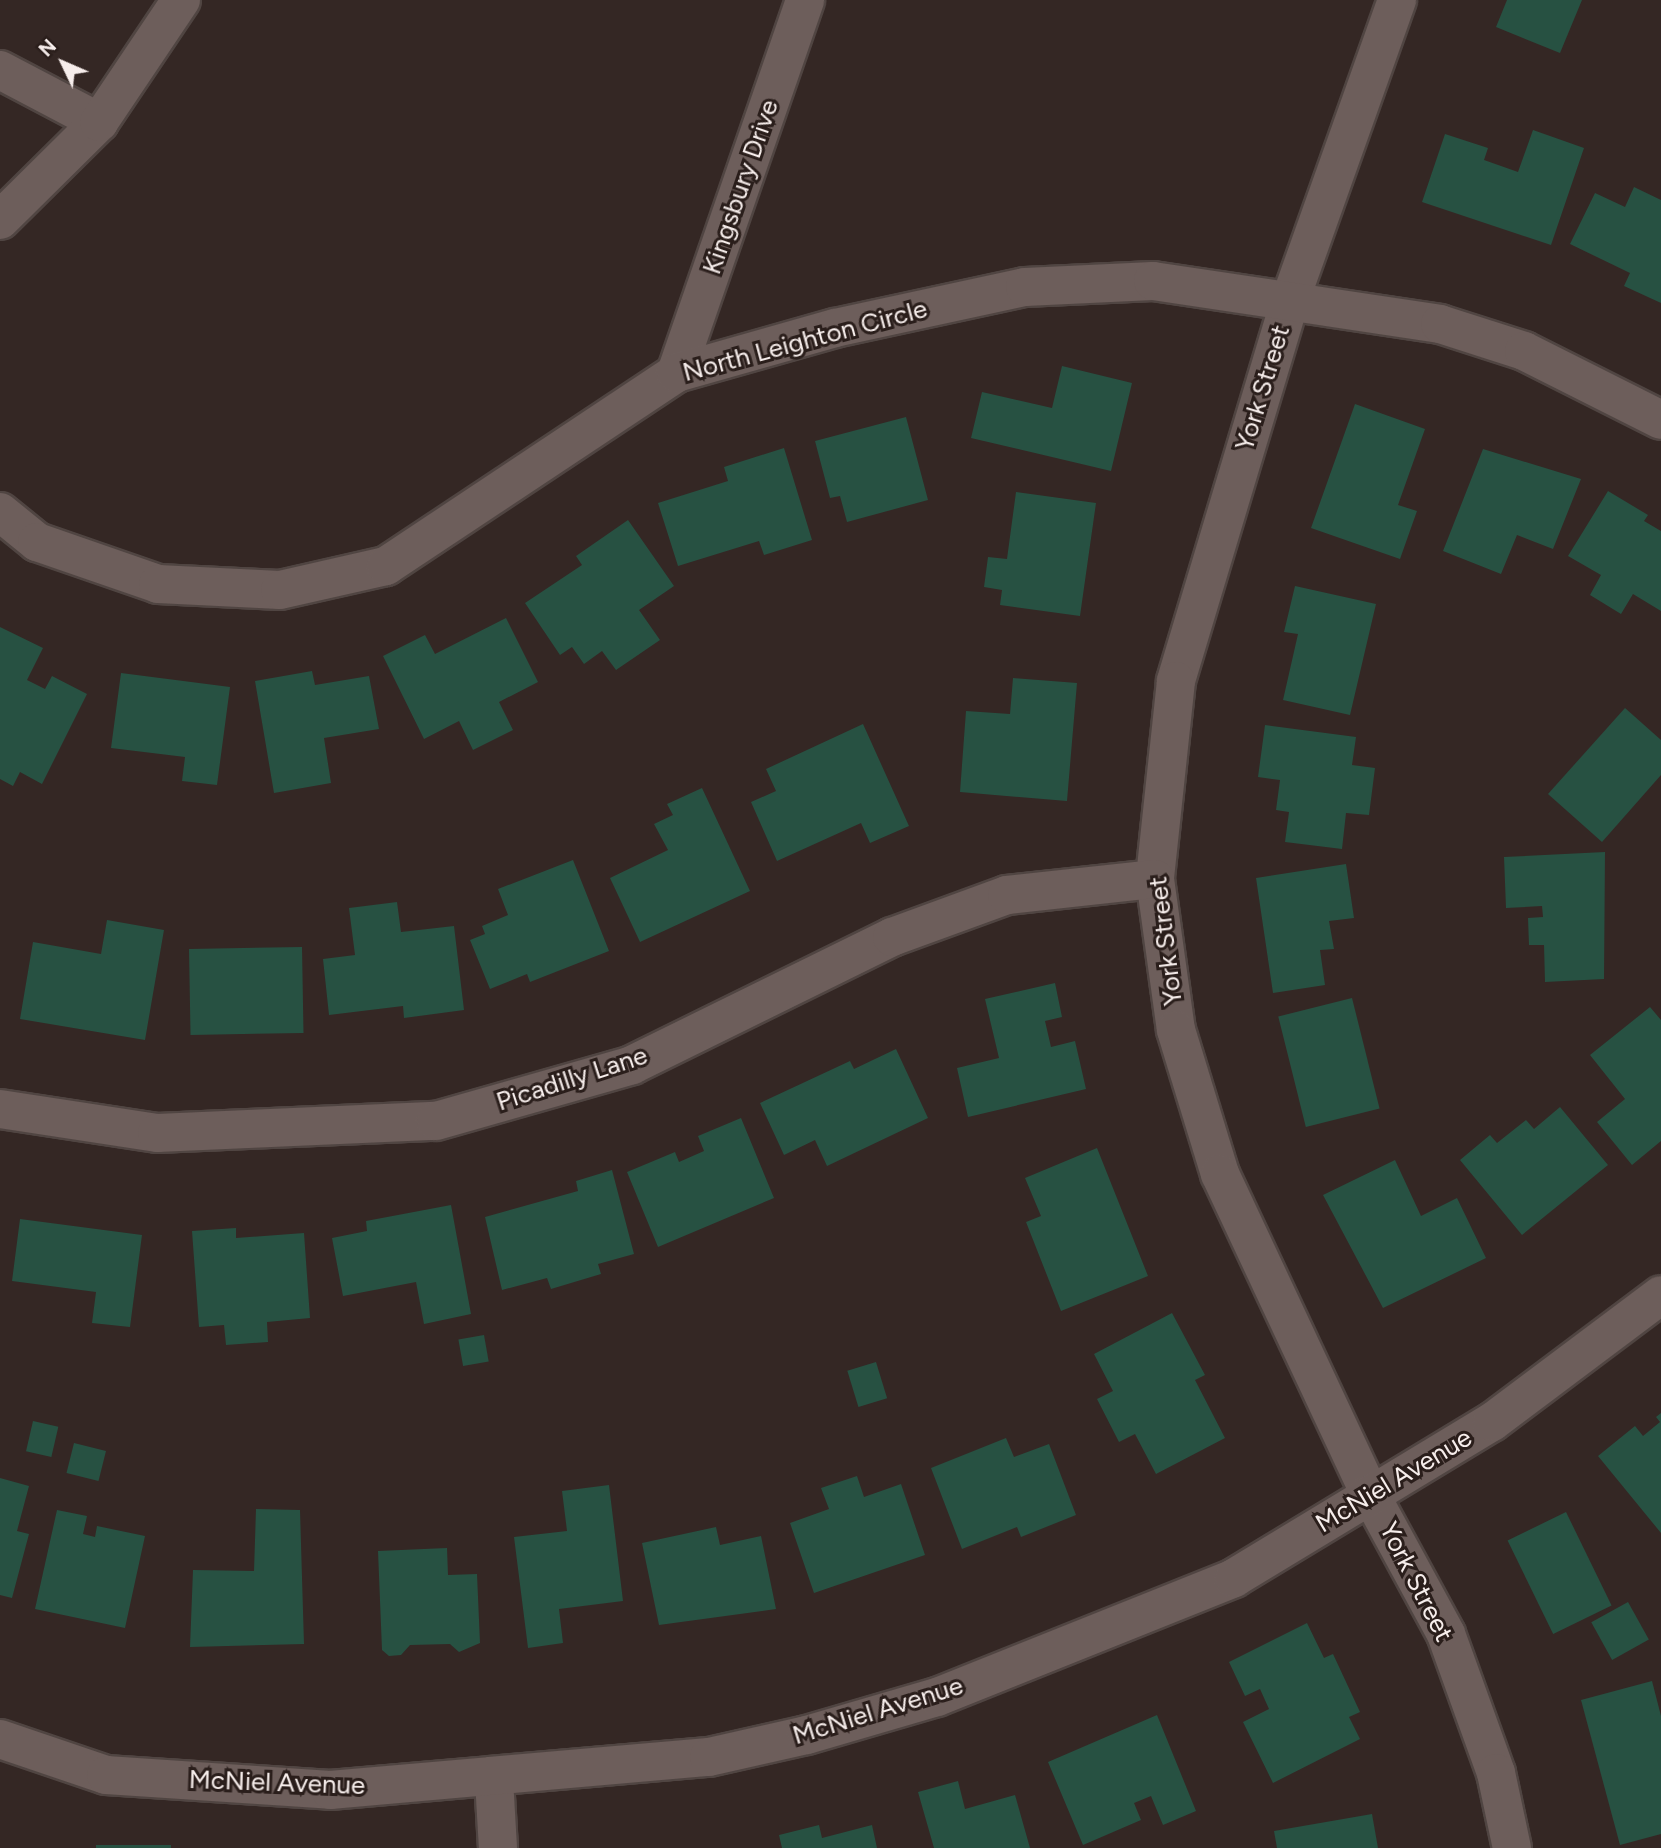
<!DOCTYPE html>
<style>
body{margin:0}
#map{position:relative;width:1661px;height:1848px;overflow:hidden;background:#342724;font-family:Figtree,sans-serif}
div>[style]{position:absolute}
.building>*{inset:0;background:#275142;transform-origin:0 0}
.roads{filter:drop-shadow(2px 0 #504542) drop-shadow(-2px 0 #504542) drop-shadow(0 2px #504542) drop-shadow(0 -2px #504542)}
.minor>*{height:38px;margin:-19px;padding:0 19px;transform-origin:19px;border-radius:19px;background:#6d5e5b}
.tertiary>*{height:38px;margin:-19px;padding:0 19px;transform-origin:19px;border-radius:19px;background:#6d5e5b}
span{translate:-50% -50%;white-space:nowrap;text-align:center;line-height:1.15;-webkit-text-stroke:6px #2a1e1b;paint-order:stroke}
.street-label{font-size:26px;color:#f6edeb}
.north{position:absolute;left:28px;top:28px;width:70px;height:70px;-webkit-text-stroke:5px #2a1e1b;paint-order:stroke;rotate:314deg;font-size:19px;font-weight:700;line-height:28px;text-align:center;color:#f6edeb}
.north::after{content:'';display:block;margin:auto;width:24px;height:32px;background:#f6edeb;clip-path:polygon(50% 0,100% 100%,50% 72%,0 100%)}
</style>
<div id="map">
<div class="building">
<i style="clip-path:polygon(1507px 0,1582px 0,1560px 53px,1496px 27px)"></i>
<i style="clip-path:polygon(1533px 130px,1584px 148px,1551px 245px,1422px 202px,1445px 134px,1488px 148px,1484px 160px,1518px 172px)"></i>
<i style="clip-path:polygon(1634px 187px,1661px 200px,1661px 303px,1624px 286px,1630px 273px,1570px 244px,1595px 193px,1625px 207px)"></i>
<i style="clip-path:polygon(1062px 366px,1132px 383px,1111px 471px,971px 438px,982px 392px,1052px 408px)"></i>
<i style="clip-path:polygon(1355px 404px,1425px 429px,1398px 505px,1417px 511px,1400px 559px,1311px 528px)"></i>
<i style="clip-path:polygon(906px 417px,928px 500px,847px 522px,840px 496px,830px 498px,815px 441px)"></i>
<i style="clip-path:polygon(784px 448px,812px 540px,764px 555px,759px 541px,678px 566px,658px 503px,728px 481px,724px 467px)"></i>
<i style="clip-path:polygon(1483px 449px,1581px 479px,1553px 549px,1517px 535px,1501px 574px,1443px 551px)"></i>
<i style="clip-path:polygon(1608px 491px,1648px 515px,1644px 521px,1661px 531px,1661px 611px,1633px 594px,1621px 614px,1590px 595px,1601px 575px,1568px 556px)"></i>
<i style="clip-path:polygon(1016px 492px,1096px 503px,1080px 616px,1000px 605px,1002px 590px,984px 587px,988px 557px,1007px 559px)"></i>
<i style="clip-path:polygon(628px 520px,674px 586px,639px 610px,660px 640px,616px 670px,602px 651px,584px 664px,572px 647px,560px 655px,525px 603px,582px 565px,576px 556px)"></i>
<i style="clip-path:polygon(1295px 586px,1376px 604px,1350px 715px,1283px 700px,1298px 634px,1284px 632px)"></i>
<i style="clip-path:polygon(506px 618px,538px 682px,499px 702px,513px 730px,473px 750px,459px 721px,424px 739px,383px 656px,425px 635px,435px 654px)"></i>
<i style="clip-path:polygon(0 627px,43px 648px,27px 680px,45px 689px,52px 676px,87px 694px,42px 784px,20px 772px,13px 786px,0 779px)"></i>
<i style="clip-path:polygon(312px 671px,315px 685px,369px 676px,379px 729px,324px 738px,331px 783px,274px 793px,255px 681px)"></i>
<i style="clip-path:polygon(121px 673px,230px 687px,217px 785px,182px 781px,185px 757px,111px 748px)"></i>
<i style="clip-path:polygon(1013px 678px,1077px 683px,1067px 801px,960px 792px,966px 711px,1010px 714px)"></i>
<i style="clip-path:polygon(1625px 708px,1661px 740px,1661px 775px,1602px 842px,1548px 794px)"></i>
<i style="clip-path:polygon(863px 724px,909px 826px,870px 843px,861px 823px,777px 861px,751px 802px,776px 791px,766px 769px)"></i>
<i style="clip-path:polygon(1265px 725px,1356px 737px,1352px 765px,1375px 768px,1369px 815px,1346px 813px,1342px 849px,1285px 842px,1289px 812px,1276px 810px,1280px 780px,1258px 777px)"></i>
<i style="clip-path:polygon(702px 788px,750px 891px,640px 942px,610px 878px,668px 850px,654px 824px,673px 815px,667px 804px)"></i>
<i style="clip-path:polygon(1605px 852px,1604px 979px,1545px 982px,1544px 945px,1529px 945px,1528px 918px,1543px 917px,1542px 906px,1506px 908px,1504px 857px)"></i>
<i style="clip-path:polygon(573px 860px,609px 951px,530px 982px,527px 974px,490px 989px,470px 940px,485px 934px,482px 926px,508px 915px,498px 889px)"></i>
<i style="clip-path:polygon(1346px 864px,1354px 918px,1329px 921px,1334px 949px,1320px 950px,1325px 985px,1273px 993px,1256px 878px)"></i>
<i style="clip-path:polygon(397px 902px,401px 932px,454px 926px,464px 1010px,404px 1018px,403px 1006px,329px 1015px,323px 959px,355px 955px,349px 908px)"></i>
<i style="clip-path:polygon(107px 920px,164px 930px,145px 1040px,20px 1019px,33px 942px,101px 954px)"></i>
<i style="left:302px;top:947px;width:86px;height:113px;rotate:89deg"></i>
<i style="clip-path:polygon(1055px 983px,1062px 1017px,1045px 1021px,1051px 1047px,1075px 1041px,1086px 1089px,968px 1117px,957px 1068px,999px 1058px,985px 999px)"></i>
<i style="left:1352px;top:998px;width:114px;height:76px;rotate:76deg"></i>
<i style="clip-path:polygon(1650px 1007px,1661px 1020px,1661px 1141px,1632px 1165px,1597px 1122px,1625px 1099px,1590px 1055px)"></i>
<i style="clip-path:polygon(896px 1049px,928px 1118px,827px 1166px,815px 1140px,784px 1155px,760px 1103px,850px 1061px,854px 1069px)"></i>
<i style="clip-path:polygon(1560px 1107px,1608px 1165px,1522px 1235px,1460px 1160px,1490px 1135px,1497px 1143px,1526px 1120px,1534px 1129px)"></i>
<i style="clip-path:polygon(741px 1118px,774px 1198px,658px 1247px,627px 1172px,675px 1152px,679px 1162px,704px 1151px,698px 1136px)"></i>
<i style="clip-path:polygon(1097px 1148px,1148px 1276px,1061px 1311px,1026px 1222px,1041px 1216px,1025px 1178px)"></i>
<i style="clip-path:polygon(1395px 1160px,1421px 1216px,1457px 1198px,1486px 1258px,1383px 1308px,1323px 1195px)"></i>
<i style="clip-path:polygon(612px 1170px,634px 1254px,598px 1264px,601px 1274px,551px 1289px,547px 1278px,502px 1290px,485px 1217px,578px 1191px,576px 1181px)"></i>
<i style="clip-path:polygon(451px 1205px,471px 1314px,424px 1324px,416px 1282px,343px 1296px,332px 1238px,367px 1231px,366px 1221px)"></i>
<i style="clip-path:polygon(20px 1219px,142px 1235px,130px 1327px,92px 1323px,96px 1292px,12px 1281px)"></i>
<i style="clip-path:polygon(236px 1228px,236px 1238px,304px 1233px,310px 1318px,267px 1322px,268px 1342px,226px 1345px,224px 1325px,199px 1327px,192px 1231px)"></i>
<i style="clip-path:polygon(1172px 1313px,1205px 1375px,1195px 1380px,1225px 1438px,1156px 1474px,1135px 1434px,1119px 1442px,1097px 1399px,1113px 1391px,1094px 1354px)"></i>
<i style="left:484px;top:1335px;width:27px;height:26px;rotate:80deg"></i>
<i style="left:876px;top:1362px;width:38px;height:30px;rotate:73deg"></i>
<i style="clip-path:polygon(1661px 1413px,1661px 1533px,1598px 1456px,1635px 1426px,1643px 1436px,1660px 1422px,1656px 1417px)"></i>
<i style="left:33px;top:1421px;width:26px;height:31px;rotate:13deg"></i>
<i style="clip-path:polygon(1006px 1438px,1014px 1457px,1049px 1444px,1076px 1515px,1021px 1537px,1017px 1527px,962px 1549px,931px 1468px)"></i>
<i style="left:74px;top:1443px;width:33px;height:31px;rotate:14deg"></i>
<i style="clip-path:polygon(857px 1476px,864px 1497px,901px 1484px,925px 1555px,814px 1593px,790px 1523px,829px 1509px,821px 1488px)"></i>
<i style="clip-path:polygon(0 1478px,29px 1486px,17px 1531px,29px 1534px,12px 1598px,0 1595px)"></i>
<i style="clip-path:polygon(609px 1485px,623px 1601px,559px 1609px,563px 1643px,528px 1648px,514px 1537px,567px 1531px,562px 1491px)"></i>
<i style="clip-path:polygon(256px 1509px,300px 1510px,304px 1644px,190px 1647px,193px 1570px,254px 1571px)"></i>
<i style="clip-path:polygon(57px 1510px,87px 1516px,83px 1534px,95px 1537px,97px 1526px,145px 1536px,125px 1628px,35px 1609px)"></i>
<i style="left:1566px;top:1512px;width:104px;height:65px;rotate:64deg"></i>
<i style="clip-path:polygon(716px 1527px,720px 1545px,761px 1536px,776px 1609px,659px 1625px,642px 1543px)"></i>
<i style="clip-path:polygon(447px 1548px,448px 1575px,477px 1574px,480px 1643px,459px 1652px,450px 1644px,410px 1645px,401px 1655px,389px 1656px,382px 1650px,378px 1551px)"></i>
<i style="left:1628px;top:1602px;width:43px;height:42px;rotate:61deg"></i>
<i style="clip-path:polygon(1307px 1623px,1324px 1658px,1333px 1654px,1360px 1712px,1349px 1717px,1360px 1739px,1273px 1783px,1243px 1722px,1269px 1709px,1260px 1689px,1245px 1696px,1229px 1662px)"></i>
<i style="clip-path:polygon(1652px 1681px,1661px 1716px,1661px 1834px,1620px 1845px,1581px 1700px)"></i>
<i style="clip-path:polygon(1157px 1715px,1196px 1811px,1163px 1825px,1151px 1796px,1134px 1803px,1141px 1820px,1083px 1845px,1048px 1762px)"></i>
<i style="clip-path:polygon(958px 1781px,965px 1809px,1015px 1795px,1030px 1848px,934px 1848px,918px 1792px)"></i>
<i style="clip-path:polygon(1372px 1814px,1378px 1848px,1277px 1848px,1274px 1831px)"></i>
<i style="clip-path:polygon(819px 1825px,822px 1838px,872px 1825px,877px 1848px,782px 1848px,779px 1835px)"></i>
<i style="left:96px;top:1845px;width:75px;height:3px"></i>
</div>
<div class="roads">
<div class="minor">
<i style="left:1397px;top:0;width:323px;rotate:109.6deg"></i>
<i style="left:1289px;top:304px;width:394px;rotate:106.7deg"></i>
<i style="left:1176px;top:681px;width:199px;rotate:96.1deg"></i>
<i style="left:1155px;top:879px;width:152px;rotate:82.1deg"></i>
<i style="left:1176px;top:1030px;width:151px;rotate:73deg"></i>
<i style="left:1220px;top:1174px;width:353px;rotate:64.9deg"></i>
<i style="left:1370px;top:1494px;width:159px;rotate:61.5deg"></i>
<i style="left:1446px;top:1634px;width:148px;rotate:70.2deg"></i>
<i style="left:1496px;top:1773px;width:77px;rotate:78deg"></i>
<i style="left:0;top:70px;width:112px;rotate:27.7deg"></i>
<i style="left:676px;top:373px;width:395px;rotate:-70.9deg"></i>
<i style="left:0;top:512px;width:48px;rotate:39deg"></i>
<i style="left:37px;top:542px;width:128px;rotate:19.1deg"></i>
<i style="left:158px;top:584px;width:122px;rotate:2.8deg"></i>
<i style="left:280px;top:590px;width:109px;rotate:-12.8deg"></i>
<i style="left:386px;top:566px;width:348px;rotate:-33.6deg"></i>
<i style="left:676px;top:373px;width:165px;rotate:-15.8deg"></i>
<i style="left:835px;top:328px;width:194px;rotate:-12.2deg"></i>
<i style="left:1025px;top:287px;width:128px;rotate:-2.7deg"></i>
<i style="left:1153px;top:281px;width:290px;rotate:8.5deg"></i>
<i style="left:1440px;top:324px;width:88px;rotate:17.8deg"></i>
<i style="left:1524px;top:351px;width:153px;rotate:26.7deg"></i>
<i style="left:0;top:1109px;width:159px;rotate:8.7deg"></i>
<i style="left:157px;top:1133px;width:279px;rotate:-2.5deg"></i>
<i style="left:436px;top:1121px;width:204px;rotate:-15.9deg"></i>
<i style="left:632px;top:1065px;width:290px;rotate:-26.2deg"></i>
<i style="left:892px;top:937px;width:122px;rotate:-20.1deg"></i>
<i style="left:1007px;top:895px;width:149px;rotate:-6.2deg"></i>
<i style="left:494px;top:1779px;width:69px;rotate:86.7deg"></i>
</div>
<div class="tertiary">
<i style="left:0;top:220px;width:139px;rotate:-44.7deg"></i>
<i style="left:99px;top:122px;width:147px;rotate:-56.1deg"></i>
<i style="left:0;top:1739px;width:112px;rotate:18.8deg"></i>
<i style="left:106px;top:1775px;width:225px;rotate:3.8deg"></i>
<i style="left:330px;top:1790px;width:380px;rotate:-5deg"></i>
<i style="left:709px;top:1757px;width:100px;rotate:-12.7deg"></i>
<i style="left:807px;top:1735px;width:135px;rotate:-16.3deg"></i>
<i style="left:937px;top:1697px;width:320px;rotate:-21.8deg"></i>
<i style="left:1234px;top:1578px;width:301px;rotate:-31.2deg"></i>
<i style="left:1492px;top:1422px;width:211px;rotate:-36.9deg"></i>
</div>
</div>
<div class="street-label">
<span style="left:741px;top:187px;rotate:-71deg">Kingsbury Drive</span>
<span style="left:805px;top:341px;rotate:-15deg">North Leighton Circle</span>
<span style="left:1263px;top:388px;rotate:-73deg">York Street</span>
<span style="left:1166px;top:941px;rotate:-97deg">York Street</span>
<span style="left:572px;top:1079px;rotate:-18deg">Picadilly Lane</span>
<span style="left:1394px;top:1481px;rotate:-31deg">McNiel Avenue</span>
<span style="left:1416px;top:1582px;rotate:63deg">York Street</span>
<span style="left:878px;top:1711px;rotate:-17deg">McNiel Avenue</span>
<span style="left:277px;top:1783px;rotate:2deg">McNiel Avenue</span>
</div>
<div class="north">N</div>
</div>
